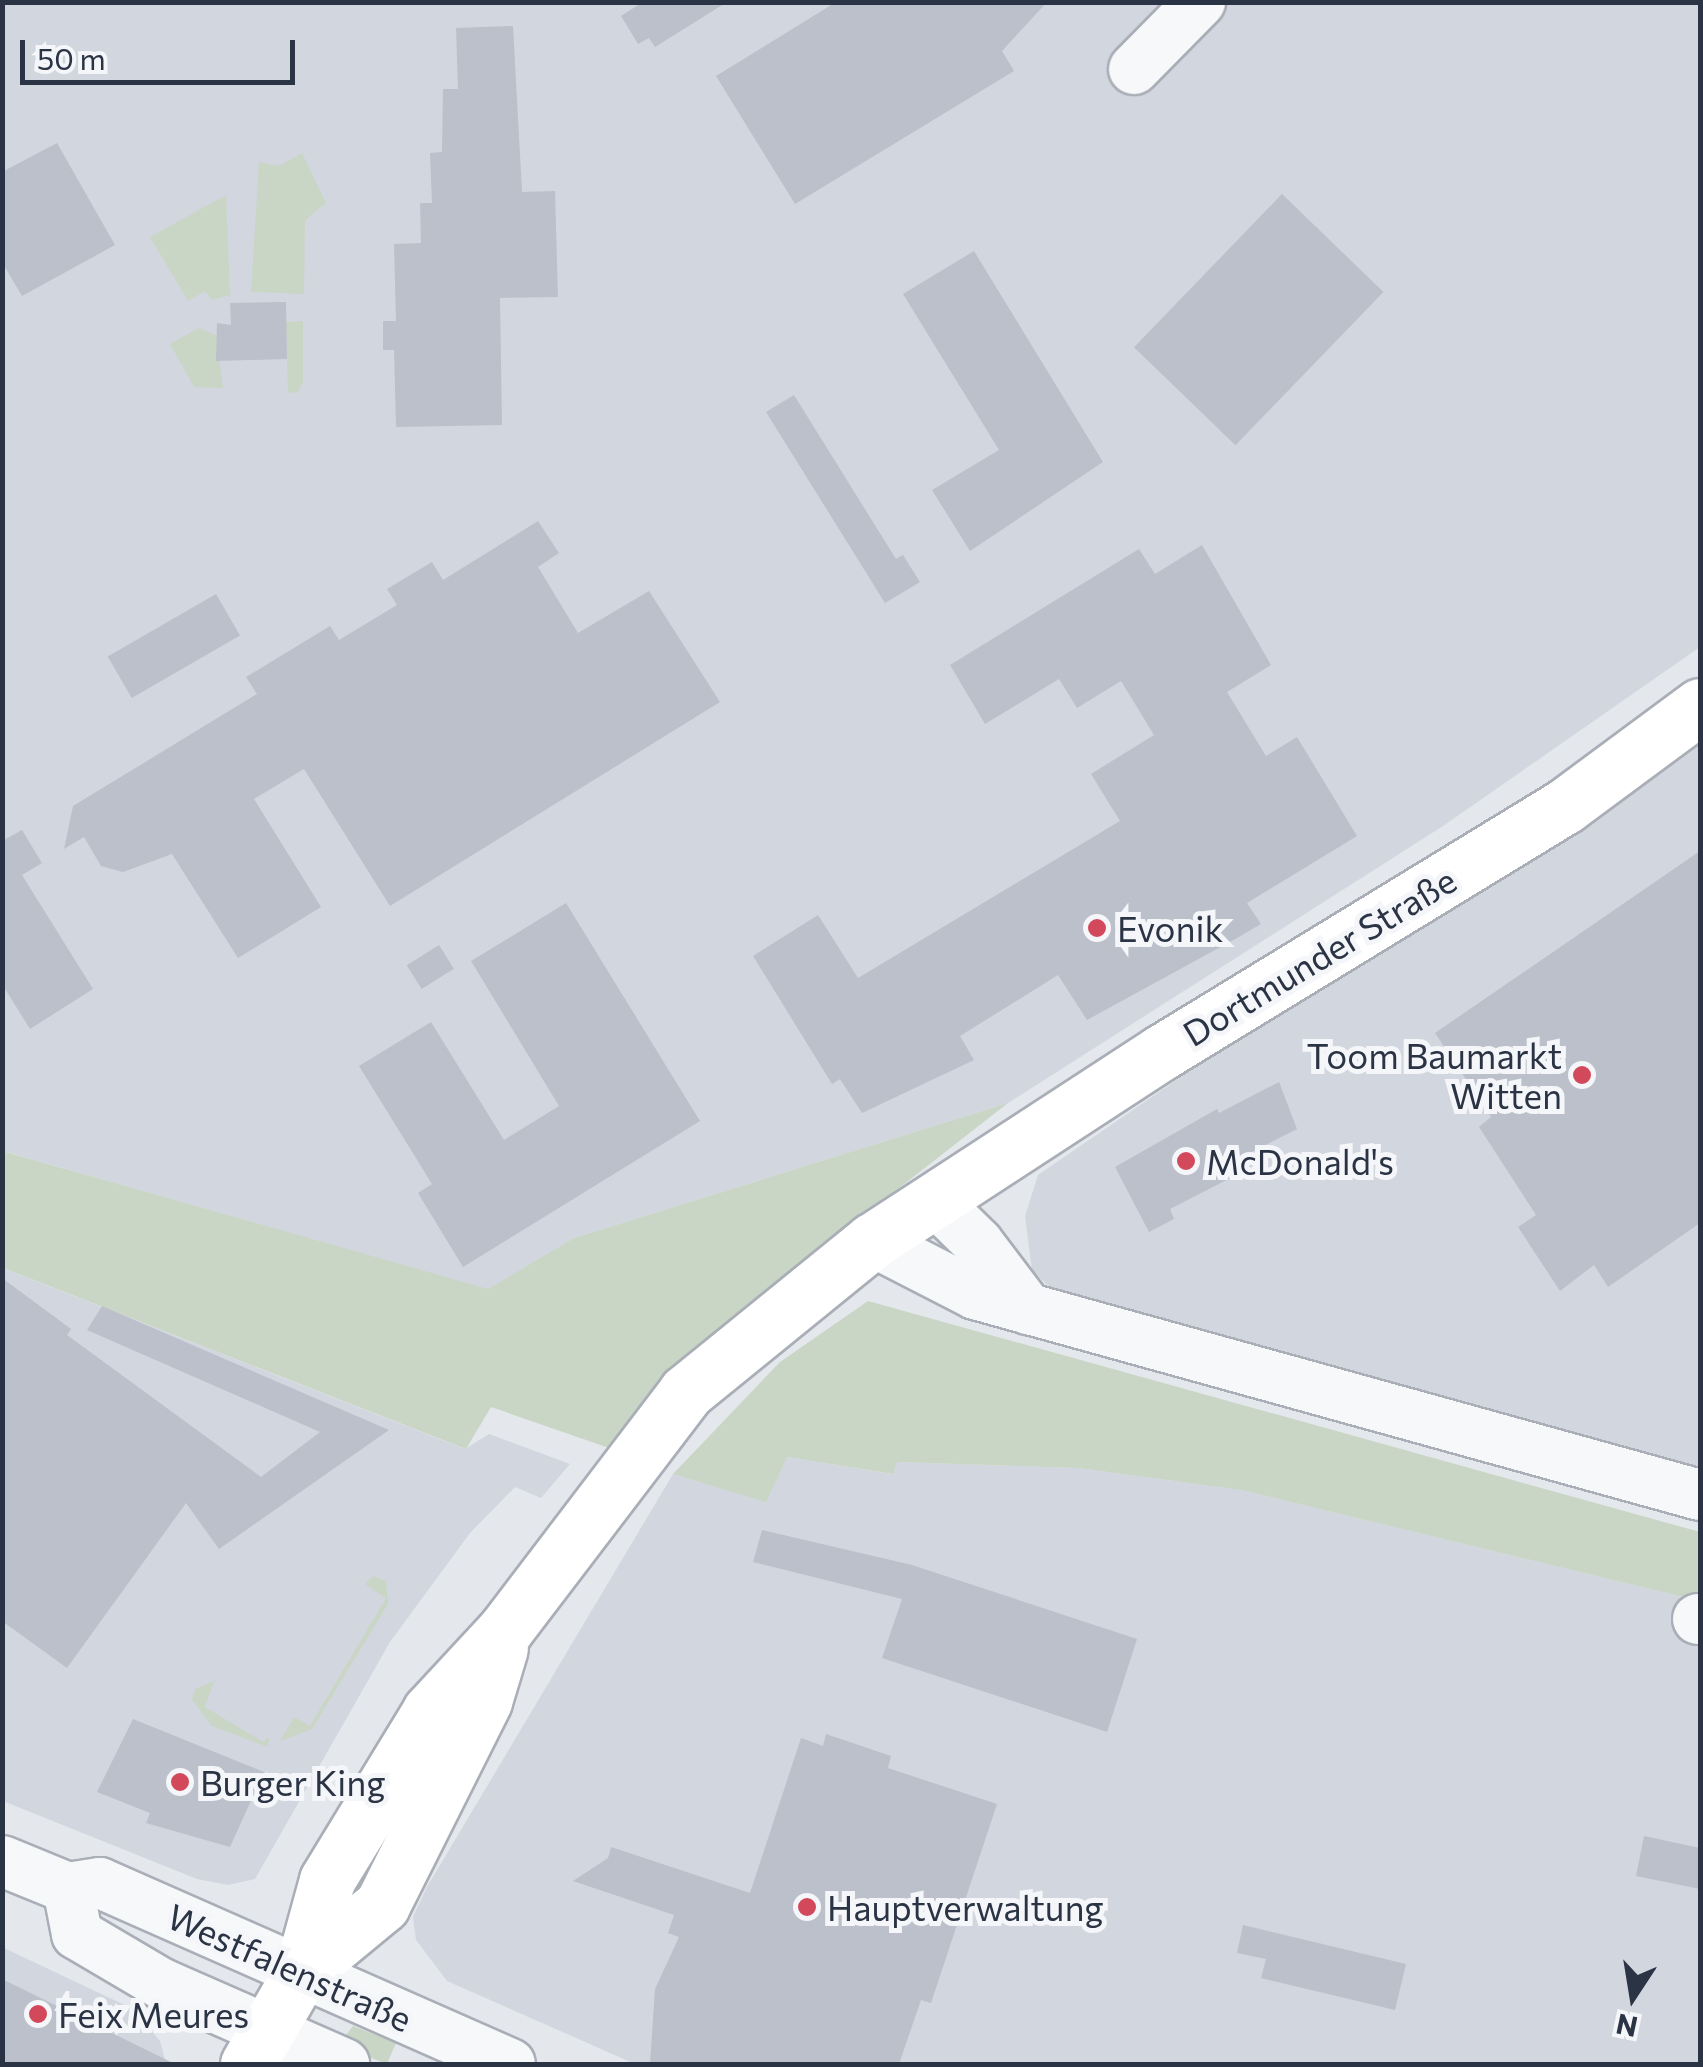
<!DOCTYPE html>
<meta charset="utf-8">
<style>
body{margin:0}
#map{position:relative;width:1703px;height:2067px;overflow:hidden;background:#e4e7ec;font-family:Commissioner,sans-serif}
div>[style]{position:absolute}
.built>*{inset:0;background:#d2d6de}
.green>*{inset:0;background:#c9d6c5}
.building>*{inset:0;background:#bbc0ca;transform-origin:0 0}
.roads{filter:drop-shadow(2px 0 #a9aeb7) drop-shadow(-2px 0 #a9aeb7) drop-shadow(0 2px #a9aeb7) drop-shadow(0 -2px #a9aeb7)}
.minor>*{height:50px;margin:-25px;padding:0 25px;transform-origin:25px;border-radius:25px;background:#f7f8fa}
.major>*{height:55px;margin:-27.5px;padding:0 27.5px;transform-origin:27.5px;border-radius:27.5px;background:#fff}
.dots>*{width:28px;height:28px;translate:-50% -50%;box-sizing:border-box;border:5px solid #f4f6f9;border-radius:50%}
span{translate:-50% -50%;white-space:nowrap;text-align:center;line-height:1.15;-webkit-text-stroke:10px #f4f6f9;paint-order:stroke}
.poi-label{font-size:35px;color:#2b3445}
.left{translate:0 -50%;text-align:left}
.right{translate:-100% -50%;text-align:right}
.street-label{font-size:35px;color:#2b3445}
.frame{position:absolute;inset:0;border:5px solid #2b3445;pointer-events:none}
.north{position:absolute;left:1583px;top:1947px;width:100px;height:100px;-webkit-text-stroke:8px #f4f6f9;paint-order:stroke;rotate:192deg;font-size:28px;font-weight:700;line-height:40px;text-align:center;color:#2b3445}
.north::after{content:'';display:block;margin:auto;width:35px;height:45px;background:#2b3445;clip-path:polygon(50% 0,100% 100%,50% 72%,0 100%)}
.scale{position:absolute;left:20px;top:40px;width:275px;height:45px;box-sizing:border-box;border:5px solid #2b3445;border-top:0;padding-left:12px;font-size:30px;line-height:35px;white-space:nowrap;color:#2b3445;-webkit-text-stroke:8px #f4f6f9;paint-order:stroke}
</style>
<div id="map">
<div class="built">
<i style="clip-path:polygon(2px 3px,1700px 3px,1700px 647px,1443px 826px,1008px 1103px,574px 1238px,488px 1290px,3px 1151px)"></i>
<i style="clip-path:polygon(1700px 738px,1700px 1477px,1075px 1312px,1032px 1270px,1025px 1216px,1038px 1175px,1458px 887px)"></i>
<i style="clip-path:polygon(2px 1268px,465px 1449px,489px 1434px,570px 1464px,541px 1498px,515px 1487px,470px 1533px,390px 1642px,255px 1879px,228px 1885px,197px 1879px,3px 1801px)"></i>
<i style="clip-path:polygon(787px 1457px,892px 1474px,896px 1462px,1078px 1468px,1241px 1490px,1700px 1601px,1700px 2064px,635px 2064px,447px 1981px,416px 1940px,413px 1917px,427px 1887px,673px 1474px,765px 1501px)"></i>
<i style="clip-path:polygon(2px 1947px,133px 2009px,160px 2041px,166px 2064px,3px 2064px)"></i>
</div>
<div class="green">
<i style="clip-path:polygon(302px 153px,326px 203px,305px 220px,304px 294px,251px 292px,259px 162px,279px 166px)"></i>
<i style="clip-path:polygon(226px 195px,230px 295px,212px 300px,205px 291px,188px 301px,150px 237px)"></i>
<i style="clip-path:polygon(303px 321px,303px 382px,297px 393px,288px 392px,286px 322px)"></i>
<i style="clip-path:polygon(199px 328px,216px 335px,223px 388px,194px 387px,170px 344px)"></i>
<i style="clip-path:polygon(1008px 1103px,680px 1359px,612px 1449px,491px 1407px,466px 1449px,3px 1268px,2px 1151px,488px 1289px,574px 1238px)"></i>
<i style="clip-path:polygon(868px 1301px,1700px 1532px,1700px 1601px,1241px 1490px,1078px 1468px,897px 1462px,893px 1474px,787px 1457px,766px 1502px,673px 1474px,780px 1362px)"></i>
<i style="clip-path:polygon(373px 1576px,386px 1581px,388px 1604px,312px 1729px,280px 1741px,294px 1717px,310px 1726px,386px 1598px,365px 1584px)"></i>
<i style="clip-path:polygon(214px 1681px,205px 1707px,263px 1742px,269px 1737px,268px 1747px,212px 1726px,192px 1700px,195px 1689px)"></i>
<i style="clip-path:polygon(353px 2026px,396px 2043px,387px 2064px,353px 2051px,343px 2039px)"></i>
</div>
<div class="building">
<i style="clip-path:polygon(643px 2px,727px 2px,655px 47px,649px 38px,638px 44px,621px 16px)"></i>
<i style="clip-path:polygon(836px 2px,1047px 2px,1002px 51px,1014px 71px,795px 204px,716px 76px)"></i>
<i style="clip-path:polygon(513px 26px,522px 192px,555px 191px,558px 297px,500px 298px,502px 425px,396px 427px,394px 350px,383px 350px,383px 321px,396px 321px,394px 244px,421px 243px,420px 203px,432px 203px,430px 153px,442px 152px,443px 89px,458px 89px,456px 28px)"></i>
<i style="clip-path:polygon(57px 143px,115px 245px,22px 296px,2px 262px,2px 172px)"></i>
<i style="left:1282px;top:194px;width:141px;height:213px;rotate:44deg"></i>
<i style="clip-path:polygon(974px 251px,1103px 462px,970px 551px,932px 490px,999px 450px,903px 294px)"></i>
<i style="clip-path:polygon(286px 302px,287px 359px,216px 361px,217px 323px,231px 325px,230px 303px)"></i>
<i style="clip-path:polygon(794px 395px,896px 559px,903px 555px,920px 582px,885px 603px,766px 412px)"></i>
<i style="clip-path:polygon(538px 521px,559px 553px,538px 567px,578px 633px,649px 591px,720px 702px,390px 906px,304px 769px,254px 799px,321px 907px,238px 958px,172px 854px,123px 872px,101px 866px,84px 837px,64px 849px,73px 806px,257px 694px,246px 677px,330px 626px,339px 640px,397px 605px,387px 589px,432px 562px,443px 580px)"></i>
<i style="clip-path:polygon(1202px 545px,1271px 665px,1227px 692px,1266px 756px,1297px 737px,1357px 836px,1247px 903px,1261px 924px,1237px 938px,1087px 1020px,1058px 975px,960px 1036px,974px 1060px,862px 1113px,840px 1079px,832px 1084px,753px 956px,818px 915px,858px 978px,1120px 821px,1091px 774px,1154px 735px,1121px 681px,1077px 708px,1059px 679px,985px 724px,950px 665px,1139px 549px,1155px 574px)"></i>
<i style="left:216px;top:594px;width:48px;height:125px;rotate:60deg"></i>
<i style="clip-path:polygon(22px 830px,42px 863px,22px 875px,93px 989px,30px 1029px,2px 984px,2px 841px)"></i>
<i style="clip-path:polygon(1700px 851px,1700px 1223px,1608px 1287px,1594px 1265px,1560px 1291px,1518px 1227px,1536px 1215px,1479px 1127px,1491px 1117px,1435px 1033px)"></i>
<i style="clip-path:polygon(566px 903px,700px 1121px,463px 1267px,418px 1193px,432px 1184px,359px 1066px,431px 1022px,504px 1140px,559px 1106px,471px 961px)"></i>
<i style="left:439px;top:945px;width:28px;height:38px;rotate:58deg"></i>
<i style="clip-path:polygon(1279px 1082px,1297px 1129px,1244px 1156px,1250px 1168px,1170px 1209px,1174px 1219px,1149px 1232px,1115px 1167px,1217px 1109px,1219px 1113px)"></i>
<i style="clip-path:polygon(2px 1278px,71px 1329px,67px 1335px,261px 1477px,320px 1432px,87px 1330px,102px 1306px,389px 1430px,219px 1549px,186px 1503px,67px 1668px,2px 1621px)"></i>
<i style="clip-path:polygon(762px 1530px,912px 1565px,1137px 1639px,1107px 1732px,882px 1658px,902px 1599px,753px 1562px)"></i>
<i style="clip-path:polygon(133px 1719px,264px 1772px,230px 1847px,146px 1823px,150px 1813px,97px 1792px)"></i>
<i style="clip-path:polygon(826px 1734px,891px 1756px,888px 1768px,997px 1804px,931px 2003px,921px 2000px,899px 2064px,650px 2064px,655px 1989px,679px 1937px,668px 1933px,674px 1915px,573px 1881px,608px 1858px,611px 1847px,750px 1893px,801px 1738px,823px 1746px)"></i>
<i style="clip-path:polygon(1644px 1836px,1700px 1848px,1700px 1889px,1636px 1876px)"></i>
<i style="clip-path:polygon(1243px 1925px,1406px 1964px,1395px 2010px,1261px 1978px,1266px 1959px,1237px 1953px)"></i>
<i style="clip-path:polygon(2px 1979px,175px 2064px,2px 2064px)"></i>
</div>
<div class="roads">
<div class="minor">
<i style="left:1134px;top:69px;width:94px;rotate:-45.4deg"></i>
<i style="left:934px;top:1200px;width:62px;rotate:44.3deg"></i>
<i style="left:978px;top:1243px;width:83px;rotate:52.9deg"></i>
<i style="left:872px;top:1241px;width:116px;rotate:27.2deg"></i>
<i style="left:975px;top:1294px;width:752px;rotate:15.5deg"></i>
<i style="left:1698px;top:1619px;width:2px"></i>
<i style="left:2px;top:1861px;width:71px;rotate:22.2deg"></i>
<i style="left:68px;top:1888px;width:32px;rotate:-9deg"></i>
<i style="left:100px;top:1883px;width:448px;rotate:23.8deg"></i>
<i style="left:68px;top:1888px;width:47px;rotate:78.9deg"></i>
<i style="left:77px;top:1934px;width:99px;rotate:30.5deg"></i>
<i style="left:162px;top:1984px;width:199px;rotate:23.7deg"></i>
</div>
<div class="major">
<i style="left:302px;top:1971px;width:104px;rotate:-39.5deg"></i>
<i style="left:382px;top:1905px;width:228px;rotate:-63.4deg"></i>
<i style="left:484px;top:1701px;width:55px;rotate:-73.2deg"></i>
<i style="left:248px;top:2064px;width:108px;rotate:-59.9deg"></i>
<i style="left:302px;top:1971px;width:94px;rotate:-74.6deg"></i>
<i style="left:327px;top:1880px;width:198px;rotate:-58.6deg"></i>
<i style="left:430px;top:1711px;width:110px;rotate:-47.2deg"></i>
<i style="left:505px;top:1630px;width:299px;rotate:-52.7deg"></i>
<i style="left:686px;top:1392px;width:240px;rotate:-39.1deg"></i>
<i style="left:872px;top:1241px;width:346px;rotate:-33.1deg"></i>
<i style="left:1162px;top:1052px;width:472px;rotate:-31.4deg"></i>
<i style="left:1565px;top:806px;width:168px;rotate:-36.5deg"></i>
</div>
</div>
<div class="dots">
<i style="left:1097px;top:928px;background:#d1495b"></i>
<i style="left:1582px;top:1075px;background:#d1495b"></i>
<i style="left:1186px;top:1161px;background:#d1495b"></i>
<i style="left:180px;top:1782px;background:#d1495b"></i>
<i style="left:807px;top:1907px;background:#d1495b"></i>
<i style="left:38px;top:2014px;background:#d1495b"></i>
</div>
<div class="poi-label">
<span class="left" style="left:1117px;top:928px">Evonik</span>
<span class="right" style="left:1562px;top:1075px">Toom Baumarkt<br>Witten</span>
<span class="left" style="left:1206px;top:1161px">McDonald's</span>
<span class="left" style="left:200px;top:1782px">Burger King</span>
<span class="left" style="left:827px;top:1907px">Hauptverwaltung</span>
<span class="left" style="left:58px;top:2014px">Feix Meures</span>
</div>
<div class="street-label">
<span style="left:1319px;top:956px;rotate:-31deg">Dortmunder Straße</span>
<span style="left:290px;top:1967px;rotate:24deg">Westfalenstraße</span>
</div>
<div class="frame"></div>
<div class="north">N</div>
<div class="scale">50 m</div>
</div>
